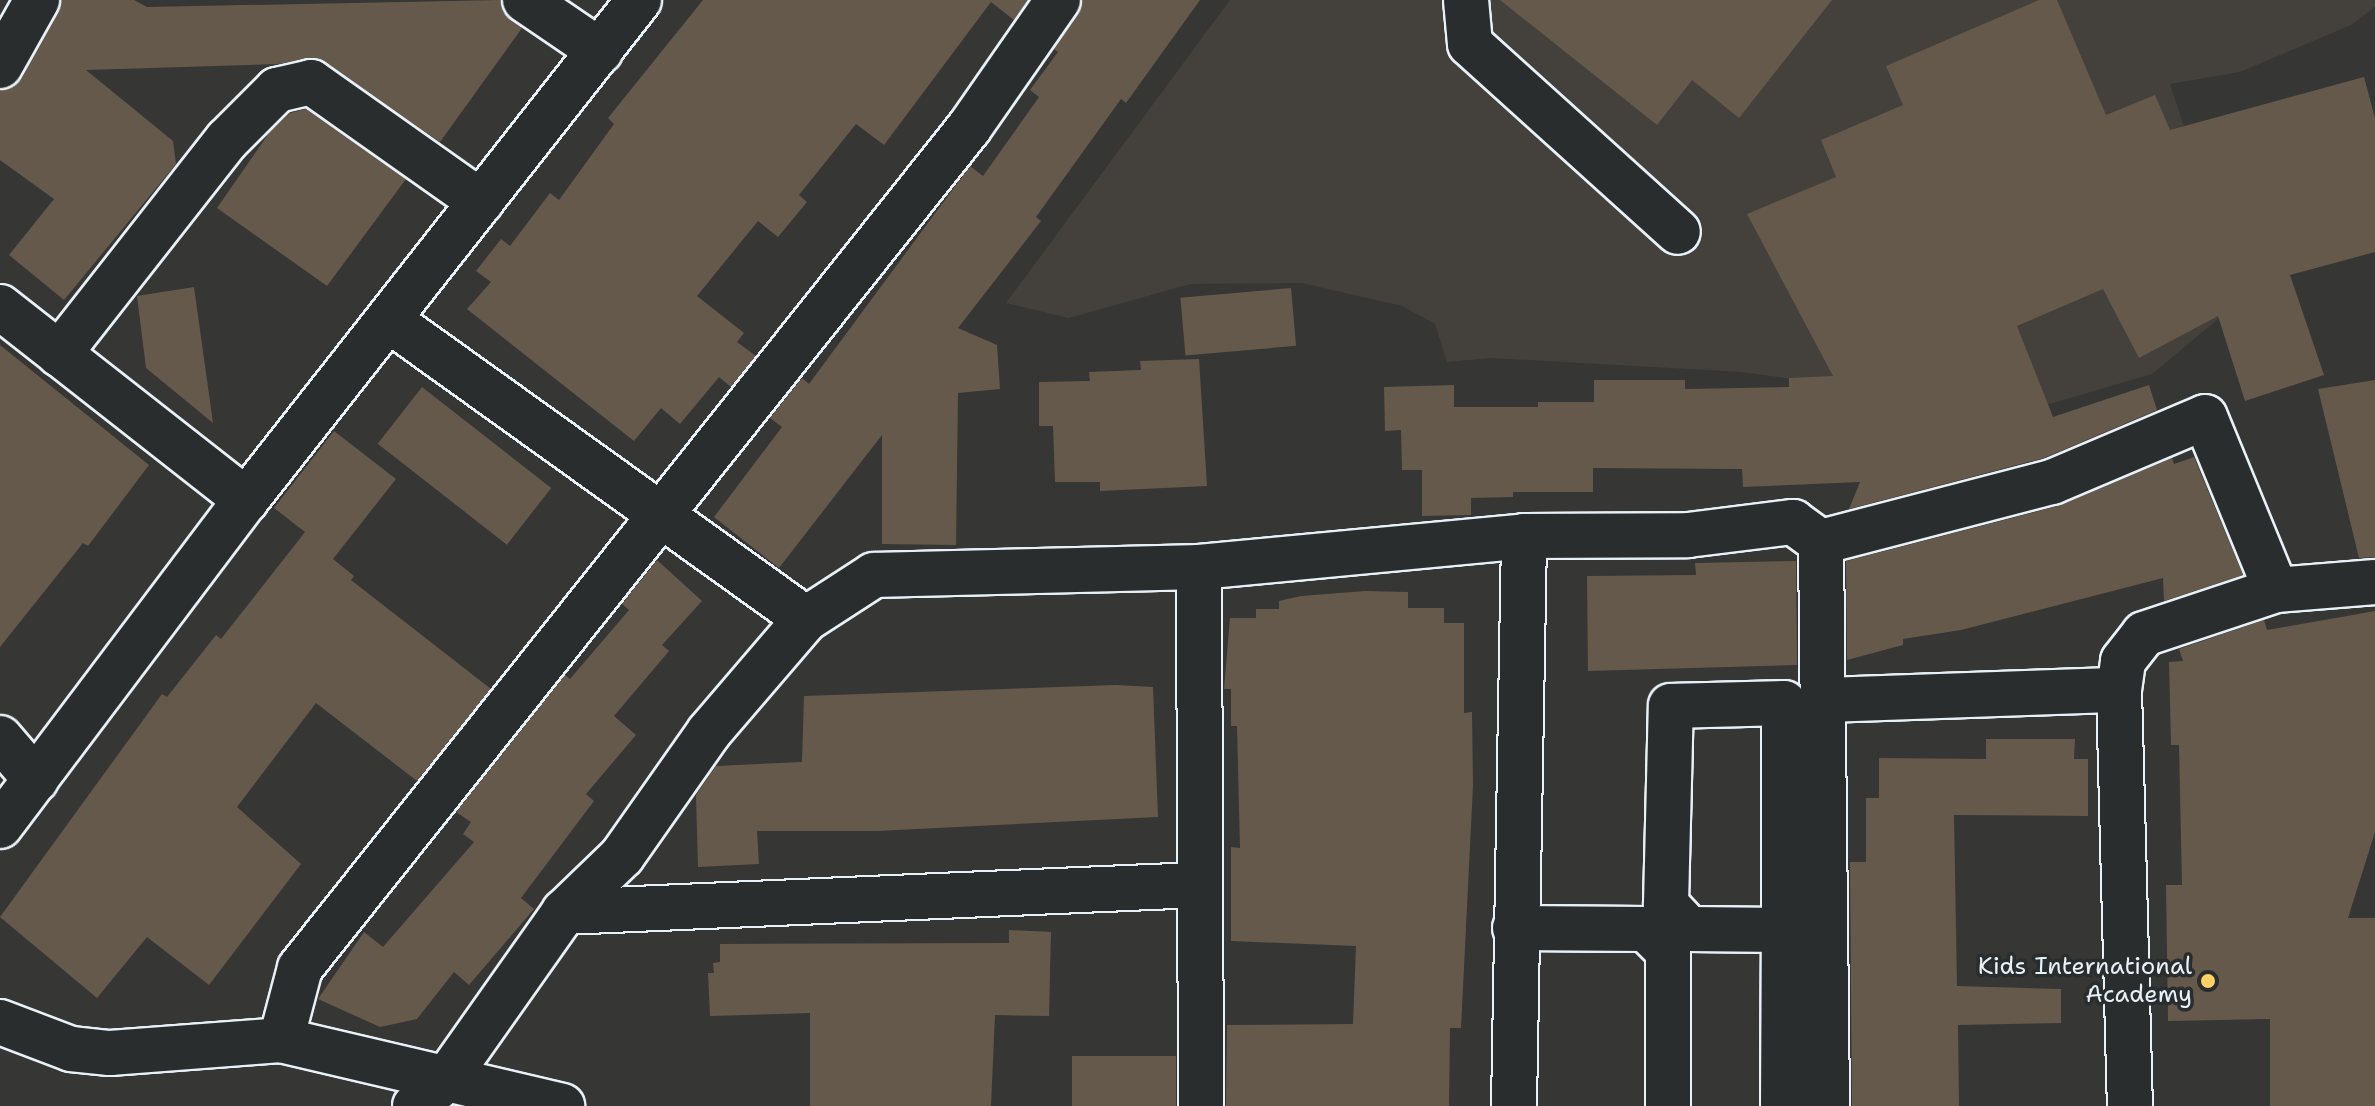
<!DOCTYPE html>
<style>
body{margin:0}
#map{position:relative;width:2375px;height:1106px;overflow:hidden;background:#363634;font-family:"Shantell Sans",sans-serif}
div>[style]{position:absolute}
.built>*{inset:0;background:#44403b}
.building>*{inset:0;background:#65594c;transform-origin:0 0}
.roads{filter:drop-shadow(2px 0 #e8f1f8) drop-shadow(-2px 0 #e8f1f8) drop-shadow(0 2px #e8f1f8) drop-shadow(0 -2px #e8f1f8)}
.minor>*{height:44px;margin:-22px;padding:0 22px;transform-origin:22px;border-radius:22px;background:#2a2d2e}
.major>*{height:44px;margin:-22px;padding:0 22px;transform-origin:22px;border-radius:22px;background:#2a2d2e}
.dots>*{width:22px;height:22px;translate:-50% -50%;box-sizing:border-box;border:4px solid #2a2d2e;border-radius:50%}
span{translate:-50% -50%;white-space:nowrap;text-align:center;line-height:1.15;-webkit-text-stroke:7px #2a2d2e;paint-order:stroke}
.poi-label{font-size:24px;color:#e8f1f8}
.right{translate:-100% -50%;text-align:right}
</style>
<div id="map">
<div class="built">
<i style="clip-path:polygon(1230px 0,2375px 0,2375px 7px,2351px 25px,2240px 72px,2170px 84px,2241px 300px,2152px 374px,2026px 411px,1741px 372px,1491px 358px,1447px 362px,1435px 324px,1402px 306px,1302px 283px,1190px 284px,1069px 318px,1006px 303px)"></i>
</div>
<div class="building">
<i style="clip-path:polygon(62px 0,134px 0,147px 7px,500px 0,503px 12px,522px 28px,440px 142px,316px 58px,278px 64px,86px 70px,173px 141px,176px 164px,64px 300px,9px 255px,54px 199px,0 160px,0 91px,22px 78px)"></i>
<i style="clip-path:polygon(703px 0,1028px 0,1014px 20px,991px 2px,884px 145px,856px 124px,799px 195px,807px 202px,778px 237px,758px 221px,697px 296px,744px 333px,737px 342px,756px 356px,731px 387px,719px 377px,680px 424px,661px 408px,634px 441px,467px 309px,491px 282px,476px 271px,501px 239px,510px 246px,550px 193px,559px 200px,614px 124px,608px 118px)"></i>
<i style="clip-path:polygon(1083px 0,1200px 0,1126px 103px,1121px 99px,1036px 217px,1041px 221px,958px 328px,997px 345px,1000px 389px,958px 393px,956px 545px,882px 544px,882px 435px,779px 568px,714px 517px,782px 427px,770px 418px,802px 378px,809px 384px,970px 166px,983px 176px,1039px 97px,1030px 90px,1058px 52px,1054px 49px)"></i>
<i style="clip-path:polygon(1500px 0,1832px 0,1739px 118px,1692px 80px,1657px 125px)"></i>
<i style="clip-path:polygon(2039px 0,2057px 0,2106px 115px,2155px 95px,2170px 130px,2364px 77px,2375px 118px,2375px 252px,2290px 275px,2324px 375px,2245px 401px,2218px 316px,2139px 358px,2103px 289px,2017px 326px,2053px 417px,2149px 385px,2157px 410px,2044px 458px,1849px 509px,1860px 482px,1743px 487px,1742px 469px,1593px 468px,1593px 492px,1513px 492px,1513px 497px,1471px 498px,1471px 515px,1422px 516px,1422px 470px,1402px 470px,1401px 430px,1385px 431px,1384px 387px,1454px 385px,1454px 407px,1538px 407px,1538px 402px,1594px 402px,1594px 380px,1685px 380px,1685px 389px,1789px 387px,1789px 378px,1833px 376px,1747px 214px,1836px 177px,1821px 140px,1903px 105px,1886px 66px)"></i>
<i style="clip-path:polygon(306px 109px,406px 179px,327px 286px,217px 208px,269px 133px,290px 113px)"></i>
<i style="clip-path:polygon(194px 287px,213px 423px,146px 368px,137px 296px)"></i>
<i style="left:1291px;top:288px;width:58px;height:111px;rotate:85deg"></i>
<i style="clip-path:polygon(0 345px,149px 465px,88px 546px,83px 543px,0 647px)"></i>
<i style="clip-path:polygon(1199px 359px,1207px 486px,1100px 491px,1100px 482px,1055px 482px,1053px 426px,1039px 426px,1039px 382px,1090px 381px,1089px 372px,1141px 370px,1140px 361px)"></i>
<i style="clip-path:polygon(2375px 380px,2375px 557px,2359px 558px,2318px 389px)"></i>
<i style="left:422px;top:387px;width:164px;height:72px;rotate:38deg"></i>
<i style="clip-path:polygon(334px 431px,396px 479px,333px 559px,354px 576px,351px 580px,491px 689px,417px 781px,316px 703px,237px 807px,301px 864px,209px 985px,147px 937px,97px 998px,0 917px,162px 694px,167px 697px,216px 635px,221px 639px,305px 532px,274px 508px)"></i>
<i style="clip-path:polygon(2194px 457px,2243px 575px,2164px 601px,2163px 578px,1961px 630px,1903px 639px,1903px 645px,1847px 660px,1846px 561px,2058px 506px,2172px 458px,2174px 464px)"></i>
<i style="clip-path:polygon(657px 560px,702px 601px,662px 645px,669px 651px,614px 716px,636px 735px,586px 794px,594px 801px,521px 898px,534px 909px,469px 985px,454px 972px,417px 1019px,380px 1027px,318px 999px,364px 932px,383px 947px,474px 842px,463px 834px,471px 822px,456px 812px,565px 675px,570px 679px,629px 610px,622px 604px)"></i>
<i style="clip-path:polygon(1796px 561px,1797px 665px,1588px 671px,1587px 576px,1696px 575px,1695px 563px)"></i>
<i style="clip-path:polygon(1365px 591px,1408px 592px,1408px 608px,1444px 608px,1444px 623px,1464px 623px,1464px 713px,1472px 712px,1473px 785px,1461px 1028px,1450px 1028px,1449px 1106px,1226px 1106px,1227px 1025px,1353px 1024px,1356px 946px,1231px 941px,1231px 847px,1240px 848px,1237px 726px,1231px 726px,1231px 689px,1224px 689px,1230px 618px,1256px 618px,1256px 609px,1279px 609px,1279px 601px,1301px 596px)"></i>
<i style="clip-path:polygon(2375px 611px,2375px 832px,2348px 918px,2375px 918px,2375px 1106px,2270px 1106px,2270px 1019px,2168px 1021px,2166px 885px,2182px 885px,2179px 745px,2171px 745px,2169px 662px,2183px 661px,2179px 649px,2264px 620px,2267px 630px)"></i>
<i style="clip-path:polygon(1116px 685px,1153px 687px,1158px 817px,877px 831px,757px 831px,759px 864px,698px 867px,696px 795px,716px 766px,802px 762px,804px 696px)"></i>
<i style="clip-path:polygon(1986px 739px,2075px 739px,2074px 759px,2088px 759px,2088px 816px,1954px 815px,1957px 986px,2061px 989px,2061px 1023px,1958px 1025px,1959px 1106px,1852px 1106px,1850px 862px,1866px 862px,1866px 798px,1879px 798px,1879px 758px,1986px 759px)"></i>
<i style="clip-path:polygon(1009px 930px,1051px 932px,1049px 1016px,995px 1015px,991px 1106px,810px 1106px,810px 1013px,710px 1016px,708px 973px,714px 973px,713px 963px,720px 962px,720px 944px,1009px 943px)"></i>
<i style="left:1176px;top:1056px;width:50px;height:104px;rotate:90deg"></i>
</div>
<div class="roads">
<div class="minor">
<i style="left:525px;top:0;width:91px;rotate:34.2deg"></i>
<i style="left:1466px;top:0;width:44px;rotate:84.8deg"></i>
<i style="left:1470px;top:44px;width:280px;rotate:42.1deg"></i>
<i style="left:0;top:66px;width:76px;rotate:-60.7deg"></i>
<i style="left:0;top:307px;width:313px;rotate:38.1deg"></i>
<i style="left:389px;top:320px;width:513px;rotate:35.64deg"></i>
<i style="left:806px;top:619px;width:81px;rotate:-32.9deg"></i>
<i style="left:874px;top:575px;width:325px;rotate:-1.4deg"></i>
<i style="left:1199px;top:567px;width:326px;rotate:-5.4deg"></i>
<i style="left:1524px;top:536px;width:164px;rotate:-0.3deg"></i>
<i style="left:1688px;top:535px;width:106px;rotate:-7.1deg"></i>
<i style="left:1793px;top:522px;width:34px;rotate:36deg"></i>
<i style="left:1821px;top:542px;width:564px;rotate:89.39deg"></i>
<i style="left:59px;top:354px;width:272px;rotate:-51.9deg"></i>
<i style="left:227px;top:140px;width:71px;rotate:-45deg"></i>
<i style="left:277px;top:90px;width:35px;rotate:-13deg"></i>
<i style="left:311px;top:82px;width:208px;rotate:35.2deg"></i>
<i style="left:1821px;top:542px;width:239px;rotate:-14.6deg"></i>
<i style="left:2052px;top:482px;width:166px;rotate:-23deg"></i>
<i style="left:2205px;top:417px;width:187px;rotate:67.7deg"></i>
<i style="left:2276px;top:590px;width:99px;rotate:-4.6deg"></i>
<i style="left:1199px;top:567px;width:539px;rotate:89.79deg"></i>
<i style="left:2119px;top:690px;width:416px;rotate:88.5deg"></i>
<i style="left:1826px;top:700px;width:293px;rotate:-2deg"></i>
<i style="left:2119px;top:690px;width:29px;rotate:-82deg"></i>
<i style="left:2123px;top:661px;width:34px;rotate:-52deg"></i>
<i style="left:2144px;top:634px;width:139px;rotate:-18.4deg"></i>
<i style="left:1784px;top:703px;width:227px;rotate:90deg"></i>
<i style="left:1784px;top:930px;width:95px;rotate:-179.4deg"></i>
<i style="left:1689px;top:929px;width:34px;rotate:-133deg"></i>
<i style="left:1666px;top:904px;width:198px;rotate:-88.6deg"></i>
<i style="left:1671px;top:706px;width:113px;rotate:-1.5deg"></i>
<i style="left:0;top:738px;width:55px;rotate:49.4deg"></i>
<i style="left:564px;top:912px;width:635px;rotate:-2.44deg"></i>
<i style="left:1515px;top:928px;width:131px;rotate:0.4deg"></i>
<i style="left:1646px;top:929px;width:31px;rotate:45deg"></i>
<i style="left:1668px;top:951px;width:155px;rotate:90deg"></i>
<i style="left:0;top:1022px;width:76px;rotate:20.8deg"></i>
<i style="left:71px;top:1049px;width:39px;rotate:6deg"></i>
<i style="left:110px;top:1053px;width:171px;rotate:-4.3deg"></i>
<i style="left:281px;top:1040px;width:289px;rotate:13.2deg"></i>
<i style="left:281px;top:1040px;width:74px;rotate:-75.2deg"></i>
<i style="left:300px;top:968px;width:1074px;rotate:-51.47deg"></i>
<i style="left:969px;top:128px;width:156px;rotate:-55.2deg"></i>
<i style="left:415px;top:1106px;width:39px;rotate:-40deg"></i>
<i style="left:445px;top:1081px;width:207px;rotate:-54.8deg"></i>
<i style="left:564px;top:912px;width:81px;rotate:-44deg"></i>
<i style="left:622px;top:856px;width:151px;rotate:-54.9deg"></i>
<i style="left:709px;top:732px;width:149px;rotate:-49.4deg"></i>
<i style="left:1514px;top:1106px;width:570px;rotate:-88.99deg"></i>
<i style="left:1783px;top:1106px;width:176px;rotate:-89.7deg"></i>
<i style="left:1784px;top:930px;width:31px"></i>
</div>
<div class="major">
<i style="left:0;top:826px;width:408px;rotate:-53deg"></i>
<i style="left:246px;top:500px;width:636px;rotate:-51.83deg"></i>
</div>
</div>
<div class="dots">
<i style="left:2208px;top:981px;background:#ffd166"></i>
</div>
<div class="poi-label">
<span class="right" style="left:2192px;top:981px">Kids International<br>Academy</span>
</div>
</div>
